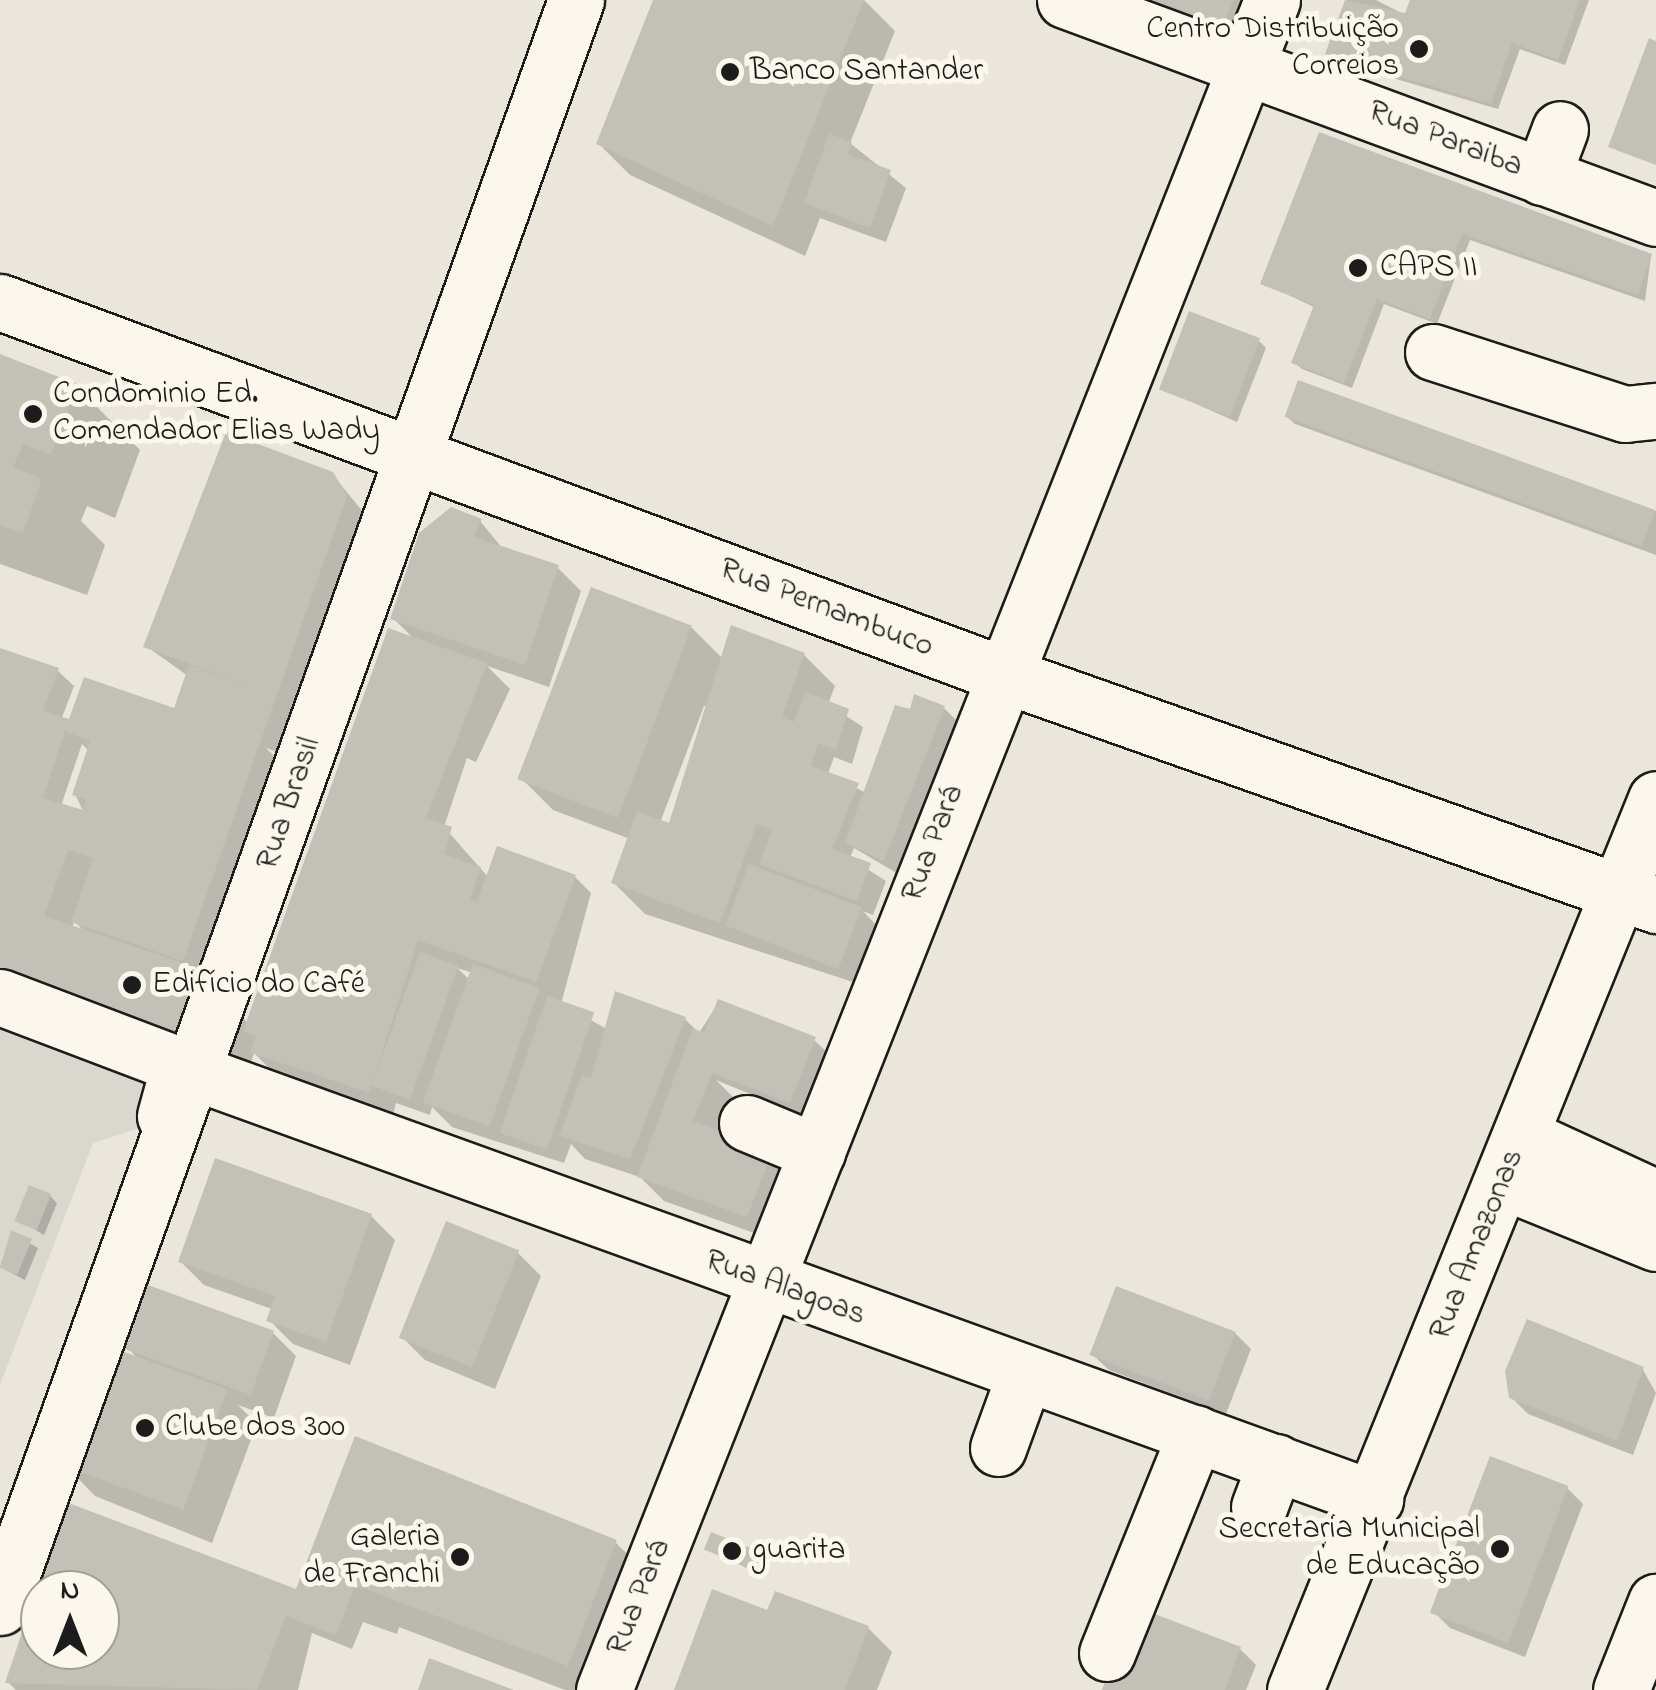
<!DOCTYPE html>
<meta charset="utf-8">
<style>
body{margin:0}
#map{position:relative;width:1656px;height:1690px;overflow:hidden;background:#fbf7ec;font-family:"Indie Flower",sans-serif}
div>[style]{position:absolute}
.built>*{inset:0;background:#eae6dc}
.green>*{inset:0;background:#dad7ce}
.shadow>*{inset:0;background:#0003}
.building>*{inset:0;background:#c3c0b8;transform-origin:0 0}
.roads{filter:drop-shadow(2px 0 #1c1c1c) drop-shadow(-2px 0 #1c1c1c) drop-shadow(0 2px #1c1c1c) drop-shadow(0 -2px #1c1c1c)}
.minor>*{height:55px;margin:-27.5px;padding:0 27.5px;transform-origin:27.5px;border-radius:27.5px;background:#fbf7ec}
.dots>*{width:28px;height:28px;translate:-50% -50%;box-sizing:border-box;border:5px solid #fbf7ec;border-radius:50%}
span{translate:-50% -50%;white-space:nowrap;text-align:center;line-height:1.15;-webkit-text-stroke:10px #fbf7ec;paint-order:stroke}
.poi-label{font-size:32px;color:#1c1c1c}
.right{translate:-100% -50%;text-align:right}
.left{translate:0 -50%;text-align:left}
.street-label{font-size:32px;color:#1c1c1c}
.north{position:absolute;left:20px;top:1570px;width:100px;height:100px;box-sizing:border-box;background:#fbf7ec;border:2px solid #a29f99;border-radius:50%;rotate:0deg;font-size:28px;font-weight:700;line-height:40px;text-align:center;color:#1c1c1c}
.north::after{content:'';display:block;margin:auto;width:35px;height:45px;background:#1c1c1c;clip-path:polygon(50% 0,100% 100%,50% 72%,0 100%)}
</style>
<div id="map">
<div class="built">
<i style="clip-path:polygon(evenodd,0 0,1656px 0,1656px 1690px,0 1690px,0 0,40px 1590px,100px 1590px,100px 1650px,40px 1650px,40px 1590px)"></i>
</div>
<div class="green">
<i style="clip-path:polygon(0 1001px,174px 1069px,146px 1126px,93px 1143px,0 1385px)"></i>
</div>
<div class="shadow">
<i style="clip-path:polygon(655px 0,864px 0,895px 31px,850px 143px,906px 188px,886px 242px,820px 218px,805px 256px,630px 175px,599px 144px)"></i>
<i style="clip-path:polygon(1148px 0,1275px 0,1254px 56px,1173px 25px)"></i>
<i style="clip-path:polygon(1347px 0,1376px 0,1407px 16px,1413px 0,1589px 0,1565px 65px,1520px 49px,1498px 109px,1335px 61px,1328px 53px)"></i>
<i style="clip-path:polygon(1656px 44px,1656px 164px,1611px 147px)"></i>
<i style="clip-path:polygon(1320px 135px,1651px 256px,1645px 301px,1470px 240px,1437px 324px,1384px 304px,1352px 388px,1302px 369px,1294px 362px,1316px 308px,1263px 283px)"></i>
<i style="clip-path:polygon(1258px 340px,1266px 348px,1237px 422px,1162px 389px)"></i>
<i style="clip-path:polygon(0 357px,76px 386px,140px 450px,115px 518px,87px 506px,81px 521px,105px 545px,87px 595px,0 564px)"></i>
<i style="clip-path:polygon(1287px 417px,1656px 511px,1656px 555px,1295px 424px)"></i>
<i style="clip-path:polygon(evenodd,332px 474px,377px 529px,300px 716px,290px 713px,277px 752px,266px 748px,282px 764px,199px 973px,248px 1023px,415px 640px,393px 618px,480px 521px,503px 549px,557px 567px,581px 591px,549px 687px,487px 666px,510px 689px,476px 762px,467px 758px,444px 827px,489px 878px,575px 877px,591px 893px,561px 1004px,607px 1029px,685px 1019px,699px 1033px,719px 1002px,814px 1040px,830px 1055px,806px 1117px,716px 1080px,735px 1099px,721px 1133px,797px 1174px,771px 1239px,664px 1201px,640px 1177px,585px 1159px,571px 1144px,564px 1163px,452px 1127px,432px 1107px,430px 1115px,396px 1103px,393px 1115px,276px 1075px,254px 1053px,238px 1102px,45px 1002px,0 650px,58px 671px,74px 686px,61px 720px,186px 715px,188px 676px,146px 646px,332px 474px,82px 744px,89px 751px,75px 794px,84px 813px,61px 806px,82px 744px,332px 474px,74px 921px,87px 934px,72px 929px,74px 921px,332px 474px,457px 968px,473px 973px,470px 980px,457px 968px)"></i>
<i style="clip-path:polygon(evenodd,691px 627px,723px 659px,804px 655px,835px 686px,828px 704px,863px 727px,852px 764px,834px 757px,828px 774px,866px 793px,912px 712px,944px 708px,960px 724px,900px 875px,854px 848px,850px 858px,886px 881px,873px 915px,863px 911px,876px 925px,859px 984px,645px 914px,613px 882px,630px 839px,553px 810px,522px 779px,691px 627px,704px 706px,708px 707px,671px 827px,660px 823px,704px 706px)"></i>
<i style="clip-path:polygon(50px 1196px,57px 1203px,44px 1235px,18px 1220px)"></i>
<i style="clip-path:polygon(371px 1216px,395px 1240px,350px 1365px,293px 1344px,269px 1320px,272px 1309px,204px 1285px,180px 1261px)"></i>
<i style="clip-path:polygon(12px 1234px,38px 1248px,25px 1280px,0 1267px)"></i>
<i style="clip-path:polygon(518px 1253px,541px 1276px,495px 1389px,425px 1360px,401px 1336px)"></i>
<i style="clip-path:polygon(272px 1332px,296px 1356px,274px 1418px,238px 1405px,257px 1424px,212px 1543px,95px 1496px,64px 1464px,140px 1361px,128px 1348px)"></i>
<i style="clip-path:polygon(1235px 1333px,1251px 1349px,1226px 1414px,1109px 1370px,1093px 1355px)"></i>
<i style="clip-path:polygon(1643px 1370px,1656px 1393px,1633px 1455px,1528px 1414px,1511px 1397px)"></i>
<i style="clip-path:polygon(357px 1439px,615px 1542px,659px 1585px,619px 1690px,565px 1690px,399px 1627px,397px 1634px,363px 1622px,352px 1649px,312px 1633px,298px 1690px,16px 1690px,8px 1682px,40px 1595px,40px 1650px,100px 1650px,100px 1590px,42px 1590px,68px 1505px,298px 1594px)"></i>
<i style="clip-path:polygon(1567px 1488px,1583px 1504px,1525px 1657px,1450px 1628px,1434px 1612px)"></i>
<i style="clip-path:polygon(706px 1548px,759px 1554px,767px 1561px,761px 1575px)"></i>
<i style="clip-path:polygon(769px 1613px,868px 1628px,892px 1652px,877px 1690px,677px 1690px)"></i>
<i style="clip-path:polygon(1240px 1649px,1256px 1665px,1246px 1690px,1105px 1690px)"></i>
</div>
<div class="building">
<i style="clip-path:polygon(653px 0,864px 0,773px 226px,596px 144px)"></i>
<i style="clip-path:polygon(1154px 0,1233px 0,1223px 26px)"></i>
<i style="clip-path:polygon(1345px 0,1405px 13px,1410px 0,1580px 0,1558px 60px,1512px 43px,1491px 104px,1325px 54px)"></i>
<i style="clip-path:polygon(1649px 38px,1656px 41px,1656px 165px,1608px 147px)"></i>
<i style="clip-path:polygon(1319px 132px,1652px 254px,1638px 295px,1462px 234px,1430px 319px,1377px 299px,1344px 383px,1291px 363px,1314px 305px,1260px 284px)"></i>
<i style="clip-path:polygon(829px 134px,852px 142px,847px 154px,891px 170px,870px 228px,804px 203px)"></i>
<i style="left:1189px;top:311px;width:76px;height:84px;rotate:21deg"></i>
<i style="clip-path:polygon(0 354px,77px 384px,51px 455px,23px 444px,13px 467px,42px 479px,23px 533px,0 525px)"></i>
<i style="left:1298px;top:380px;width:380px;height:39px;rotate:20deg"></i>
<i style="clip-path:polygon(evenodd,226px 432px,333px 472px,347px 496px,183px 961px,71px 922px,93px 858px,68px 850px,44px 916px,198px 968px,173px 1039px,0 977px,0 648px,59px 668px,43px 711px,69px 719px,84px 677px,174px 708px,189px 665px,253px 687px,143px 647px,226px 432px,65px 731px,90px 741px,72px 795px,86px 800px,83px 810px,43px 798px,65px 731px)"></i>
<i style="clip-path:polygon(451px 507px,482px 519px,474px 537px,559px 565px,525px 665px,390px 619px,419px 533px)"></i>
<i style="left:591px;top:587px;width:108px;height:206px;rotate:21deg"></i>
<i style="clip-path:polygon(731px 625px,805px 653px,782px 717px,794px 722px,806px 692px,849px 709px,836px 750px,818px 743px,811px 766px,859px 783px,832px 849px,871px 863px,857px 901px,759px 864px,772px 830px,757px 824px,720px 923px,611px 883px,637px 811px,669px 823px)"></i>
<i style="clip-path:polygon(388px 628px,487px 663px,426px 818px,452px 827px,444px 854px,481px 867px,470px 899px,477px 902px,497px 846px,576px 875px,536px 982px,418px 940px,369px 1093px,250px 1052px,256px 1036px,243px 1031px)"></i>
<i style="clip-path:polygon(914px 694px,945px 706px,884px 861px,845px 843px,895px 705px,910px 709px)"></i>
<i style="left:749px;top:864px;width:121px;height:66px;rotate:21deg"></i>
<i style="left:420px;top:952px;width:41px;height:142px;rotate:20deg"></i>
<i style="left:473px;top:964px;width:71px;height:147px;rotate:20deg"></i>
<i style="clip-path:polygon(615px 991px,686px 1017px,630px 1159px,559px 1136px,582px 1075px,591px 1078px)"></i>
<i style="left:547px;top:996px;width:50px;height:145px;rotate:19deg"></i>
<i style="clip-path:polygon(718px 999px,816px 1037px,790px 1103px,712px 1073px,693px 1121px,774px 1148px,747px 1217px,637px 1177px,693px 1028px,704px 1033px)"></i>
<i style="clip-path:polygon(215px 1158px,372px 1214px,326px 1342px,266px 1321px,275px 1296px,178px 1262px)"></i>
<i style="left:29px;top:1185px;width:24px;height:39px;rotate:22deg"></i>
<i style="left:446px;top:1221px;width:79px;height:126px;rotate:22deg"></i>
<i style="clip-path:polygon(11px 1230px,32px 1239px,17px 1275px,0 1268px)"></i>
<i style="left:148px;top:1285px;width:134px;height:68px;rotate:20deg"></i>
<i style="left:1116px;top:1286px;width:128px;height:74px;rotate:21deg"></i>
<i style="clip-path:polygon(1527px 1319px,1644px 1367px,1617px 1441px,1509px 1398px,1505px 1371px)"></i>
<i style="left:108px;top:1346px;width:127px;height:128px;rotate:20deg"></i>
<i style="clip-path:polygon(evenodd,355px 1436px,617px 1540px,568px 1666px,355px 1585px,336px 1635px,286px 1616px,257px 1690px,5px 1683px,66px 1502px,296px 1589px,355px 1436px,40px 1590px,100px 1590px,100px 1650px,40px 1650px,40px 1590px)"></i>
<i style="left:1490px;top:1456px;width:84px;height:168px;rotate:21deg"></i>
<i style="left:711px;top:1532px;width:54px;height:19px;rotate:22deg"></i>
<i style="clip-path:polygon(712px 1589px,767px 1610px,775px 1591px,869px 1626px,845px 1690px,674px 1690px)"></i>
<i style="clip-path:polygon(1134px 1606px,1241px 1647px,1225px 1690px,1102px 1690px)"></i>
<i style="clip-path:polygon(429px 1658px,514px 1690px,418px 1690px)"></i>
</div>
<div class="roads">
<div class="minor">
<i style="left:1065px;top:0;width:630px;rotate:20.25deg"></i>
<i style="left:1542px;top:177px;width:51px;rotate:-69.4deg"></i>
<i style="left:0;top:302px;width:1066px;rotate:20.37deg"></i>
<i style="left:999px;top:673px;width:697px;rotate:19.45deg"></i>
<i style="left:1433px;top:352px;width:202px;rotate:17.9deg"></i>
<i style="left:1625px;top:414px;width:31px;rotate:-6deg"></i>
<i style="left:0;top:997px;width:191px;rotate:20.8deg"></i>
<i style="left:179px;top:1065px;width:53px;rotate:105.4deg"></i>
<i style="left:197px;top:1073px;width:1253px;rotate:19.88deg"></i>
<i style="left:747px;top:1123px;width:76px;rotate:22.5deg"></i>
<i style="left:1522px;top:1136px;width:148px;rotate:24.8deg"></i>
<i style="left:1503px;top:1181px;width:165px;rotate:22.1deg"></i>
<i style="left:998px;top:1448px;width:79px;rotate:-70deg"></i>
<i style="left:1259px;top:1507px;width:48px;rotate:-69.3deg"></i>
<i style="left:0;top:1607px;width:1707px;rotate:-70.28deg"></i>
<i style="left:1107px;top:1653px;width:237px;rotate:-68deg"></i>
<i style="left:604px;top:1690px;width:1817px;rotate:-68.43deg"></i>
<i style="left:1295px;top:1690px;width:961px;rotate:-67.94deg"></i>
<i style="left:1621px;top:1690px;width:95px;rotate:-68.3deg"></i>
</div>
</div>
<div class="dots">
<i style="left:1419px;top:49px;background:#1c1c1c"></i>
<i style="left:730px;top:72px;background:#1c1c1c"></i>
<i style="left:1358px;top:268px;background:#1c1c1c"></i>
<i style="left:33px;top:414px;background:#1c1c1c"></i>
<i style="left:132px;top:985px;background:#1c1c1c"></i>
<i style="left:145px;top:1428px;background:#1c1c1c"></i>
<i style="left:1500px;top:1549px;background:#1c1c1c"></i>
<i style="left:732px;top:1551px;background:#1c1c1c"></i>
<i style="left:460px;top:1557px;background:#1c1c1c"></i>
</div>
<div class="poi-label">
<span class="right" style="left:1399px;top:49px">Centro Distribuição<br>Correios</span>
<span class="left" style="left:750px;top:72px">Banco Santander</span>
<span class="left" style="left:1380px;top:268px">CAPS II</span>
<span class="left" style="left:53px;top:414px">Condominio Ed.<br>Comendador Elias Wady</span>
<span class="left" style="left:152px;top:985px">Edifício do Café</span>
<span class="left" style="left:165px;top:1428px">Clube dos 300</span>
<span class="right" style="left:1480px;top:1549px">Secretaria Municipal<br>de Educação</span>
<span class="right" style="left:440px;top:1557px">Galeria<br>de Franchi</span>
<span class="left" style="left:752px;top:1551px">guarita</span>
</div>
<div class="street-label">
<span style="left:1445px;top:140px;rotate:21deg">Rua Paraiba</span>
<span style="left:826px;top:609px;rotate:21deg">Rua Pernambuco</span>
<span style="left:290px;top:804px;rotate:-71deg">Rua Brasil</span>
<span style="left:934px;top:844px;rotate:-69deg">Rua Pará</span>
<span style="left:1478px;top:1245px;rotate:-68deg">Rua Amazonas</span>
<span style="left:785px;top:1289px;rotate:20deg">Rua Alagoas</span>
<span style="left:640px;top:1598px;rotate:-68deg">Rua Pará</span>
</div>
<div class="north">N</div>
</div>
